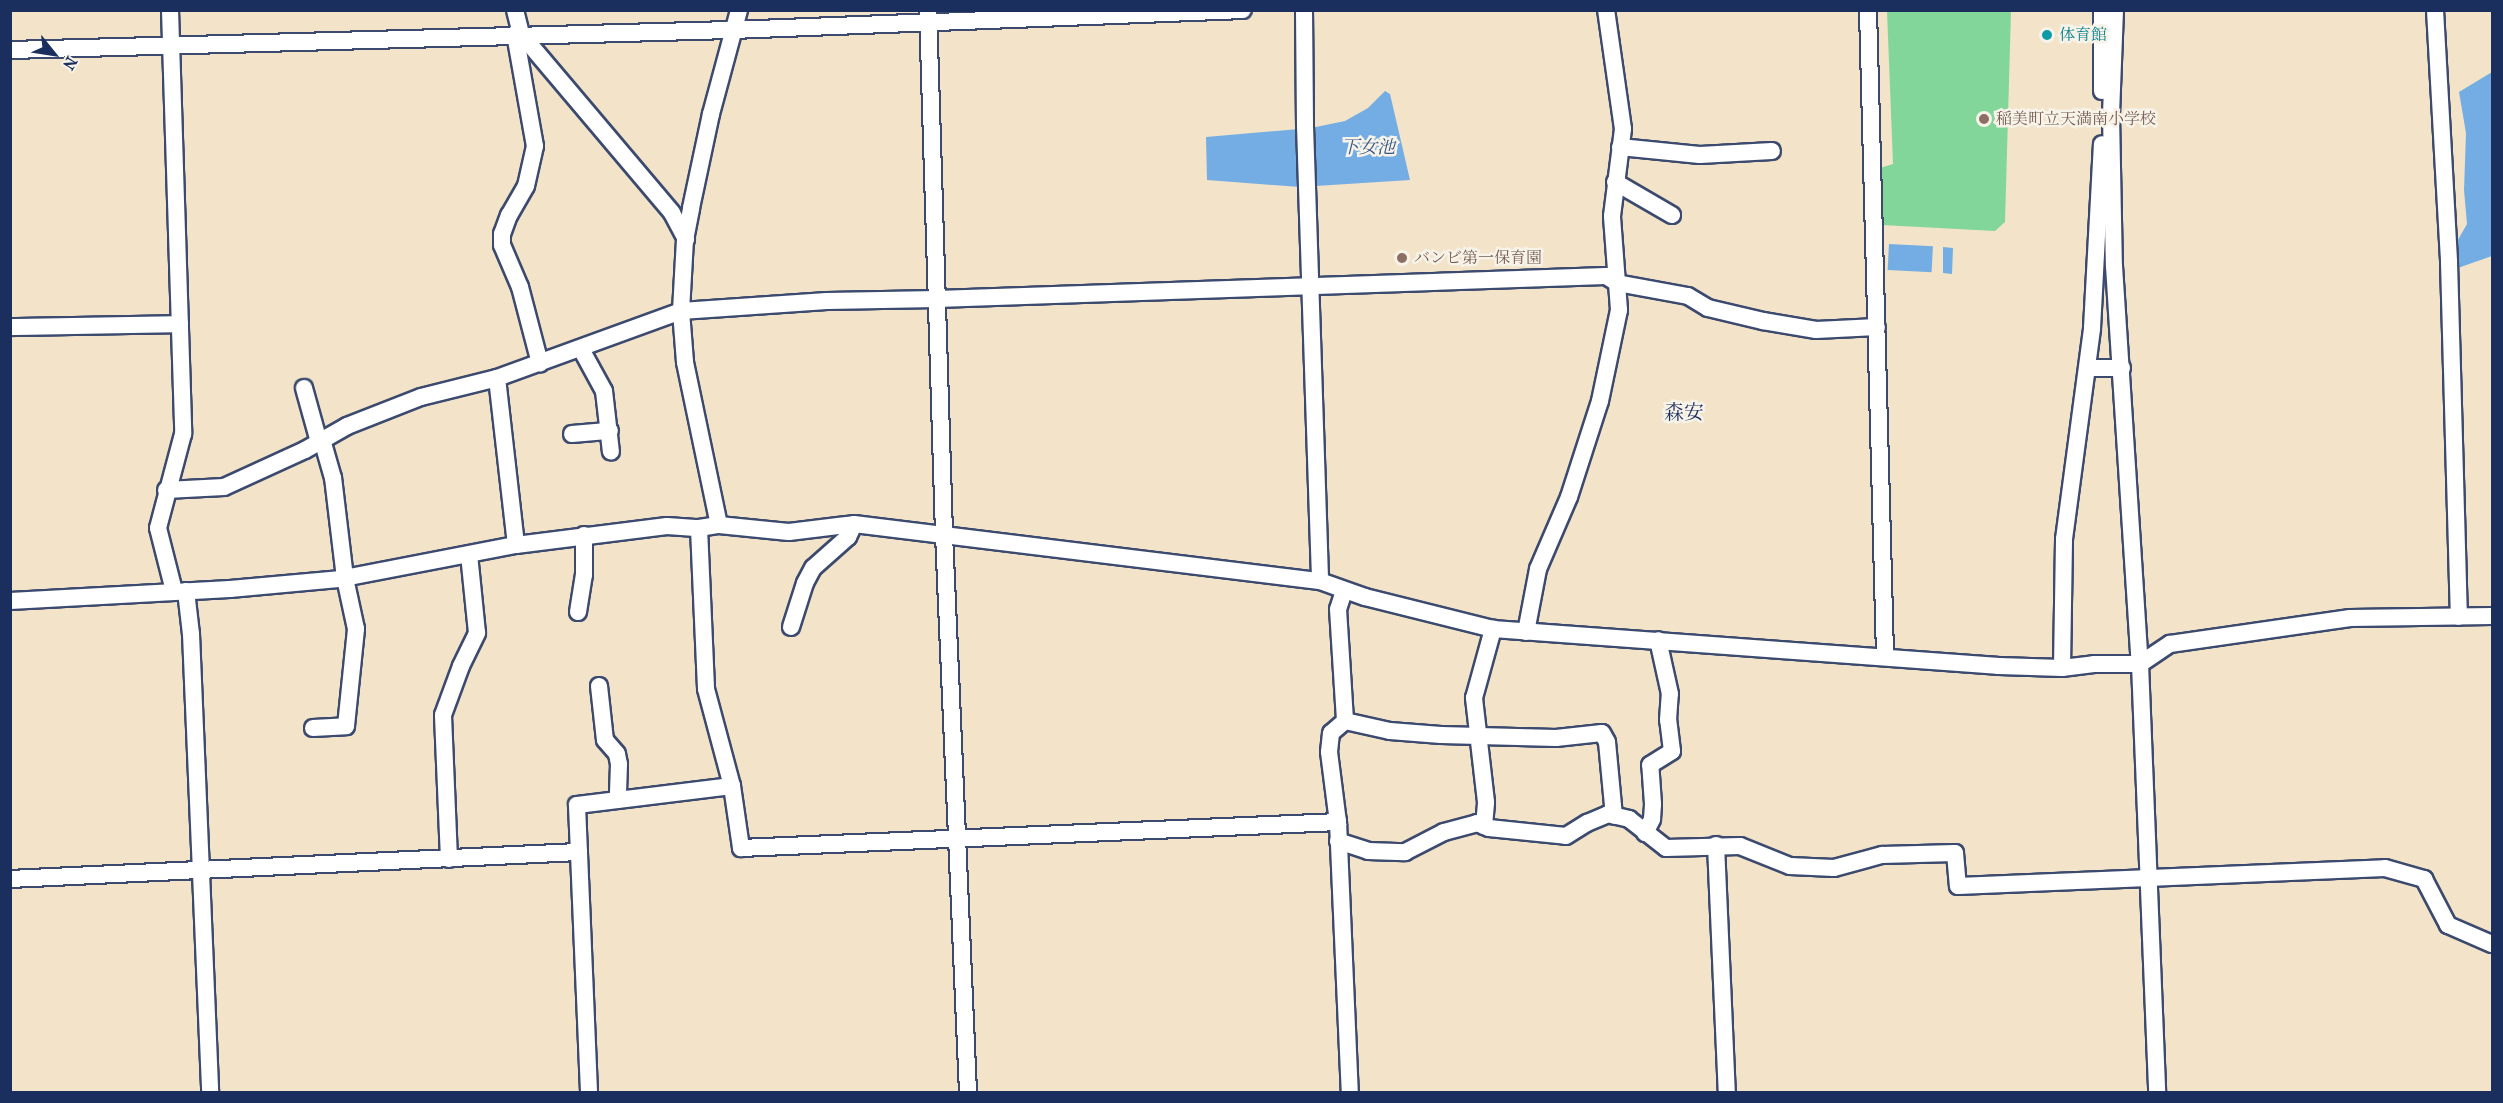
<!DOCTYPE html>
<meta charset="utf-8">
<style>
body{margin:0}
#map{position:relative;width:2503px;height:1103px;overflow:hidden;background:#f2e3c9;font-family:"IM FELL French Canon","Noto Serif JP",serif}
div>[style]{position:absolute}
.green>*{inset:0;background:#82d699}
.water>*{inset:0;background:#74ade4;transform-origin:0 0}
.roads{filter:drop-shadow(2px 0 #3b4a6e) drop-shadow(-2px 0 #3b4a6e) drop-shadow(0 2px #3b4a6e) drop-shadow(0 -2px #3b4a6e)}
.minor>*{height:16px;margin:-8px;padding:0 8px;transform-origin:8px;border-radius:8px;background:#fff}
.dots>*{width:16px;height:16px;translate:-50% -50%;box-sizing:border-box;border:3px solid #f7f3e8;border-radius:50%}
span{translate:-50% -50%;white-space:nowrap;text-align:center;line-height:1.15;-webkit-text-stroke:5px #f7f3e8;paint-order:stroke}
.culture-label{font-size:16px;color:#0d838f}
.left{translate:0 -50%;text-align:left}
.education-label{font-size:16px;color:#785e54}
.water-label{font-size:18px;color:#365586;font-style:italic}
.quarter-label{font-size:20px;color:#1b2f5e}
.frame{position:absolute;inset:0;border:12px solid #1b2f5e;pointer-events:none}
.north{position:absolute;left:24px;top:24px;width:60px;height:60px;-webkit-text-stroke:4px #f7f3e8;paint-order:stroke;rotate:120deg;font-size:16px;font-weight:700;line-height:24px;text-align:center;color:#1b2f5e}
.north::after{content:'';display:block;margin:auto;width:21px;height:27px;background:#1b2f5e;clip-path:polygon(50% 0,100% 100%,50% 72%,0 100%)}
</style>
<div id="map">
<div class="green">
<i style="clip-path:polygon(1887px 11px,2011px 11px,2005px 222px,1995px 231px,1882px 225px,1880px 168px,1893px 164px)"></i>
</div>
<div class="water">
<i style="clip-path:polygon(2492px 72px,2492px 256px,2455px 269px,2455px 245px,2467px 224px,2464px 190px,2466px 133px,2459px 92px)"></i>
<i style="clip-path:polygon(1385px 91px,1390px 94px,1410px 180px,1300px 187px,1207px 180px,1206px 137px,1311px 128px,1345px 121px,1368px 108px)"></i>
<i style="left:1889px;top:244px;width:44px;height:26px;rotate:3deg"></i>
<i style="clip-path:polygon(1943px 247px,1953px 248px,1952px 274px,1943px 273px)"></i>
</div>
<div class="roads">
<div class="minor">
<i style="left:170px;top:10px;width:424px;rotate:88.2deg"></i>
<i style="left:183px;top:434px;width:97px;rotate:104.9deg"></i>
<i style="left:158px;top:528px;width:65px;rotate:75.7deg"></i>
<i style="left:515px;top:10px;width:25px;rotate:76deg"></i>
<i style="left:521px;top:34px;width:234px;rotate:49.8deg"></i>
<i style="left:672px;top:213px;width:30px;rotate:62deg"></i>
<i style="left:928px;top:10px;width:524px;rotate:88.25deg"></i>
<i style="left:944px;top:534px;width:559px;rotate:87.54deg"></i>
<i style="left:1304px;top:10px;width:116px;rotate:89.5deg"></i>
<i style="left:1305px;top:126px;width:455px;rotate:88.1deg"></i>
<i style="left:1868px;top:10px;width:647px;rotate:88.49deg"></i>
<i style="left:2115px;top:10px;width:105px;rotate:92.2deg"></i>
<i style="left:2111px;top:115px;width:151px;rotate:88.9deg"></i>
<i style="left:2114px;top:266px;width:399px;rotate:86.3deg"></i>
<i style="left:2140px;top:664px;width:428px;rotate:87.7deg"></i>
<i style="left:2435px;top:10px;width:252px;rotate:86.8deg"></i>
<i style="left:2449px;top:262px;width:355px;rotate:88.4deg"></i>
<i style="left:515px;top:34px;width:114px;rotate:79.9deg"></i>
<i style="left:535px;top:146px;width:41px;rotate:102.7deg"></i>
<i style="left:526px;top:186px;width:34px;rotate:120deg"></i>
<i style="left:509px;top:215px;width:20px;rotate:110deg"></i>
<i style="left:502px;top:234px;width:11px;rotate:90deg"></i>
<i style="left:502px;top:245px;width:46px;rotate:66.8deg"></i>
<i style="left:520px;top:287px;width:79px;rotate:75.3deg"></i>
<i style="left:10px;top:50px;width:722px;rotate:-1.59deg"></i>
<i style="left:732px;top:30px;width:511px;rotate:-2.24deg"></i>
<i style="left:2102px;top:91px;width:81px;rotate:-90deg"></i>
<i style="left:1620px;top:147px;width:80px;rotate:5.7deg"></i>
<i style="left:1700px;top:155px;width:72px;rotate:-3.2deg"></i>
<i style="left:1615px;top:182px;width:66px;rotate:30.1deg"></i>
<i style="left:10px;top:327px;width:170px;rotate:-1deg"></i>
<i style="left:581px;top:349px;width:48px;rotate:61.3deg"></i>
<i style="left:604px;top:391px;width:61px;rotate:83.5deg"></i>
<i style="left:2089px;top:368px;width:33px"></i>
<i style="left:497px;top:378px;width:168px;rotate:83.5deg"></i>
<i style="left:304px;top:388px;width:56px;rotate:74.5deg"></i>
<i style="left:572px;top:434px;width:38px;rotate:-5deg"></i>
<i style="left:166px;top:490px;width:58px;rotate:-3deg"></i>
<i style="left:224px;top:487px;width:89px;rotate:-24.6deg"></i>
<i style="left:305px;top:450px;width:48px;rotate:-29.7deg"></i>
<i style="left:347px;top:426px;width:79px;rotate:-21.4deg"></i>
<i style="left:421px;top:397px;width:78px;rotate:-14deg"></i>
<i style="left:497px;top:378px;width:196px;rotate:-20deg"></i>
<i style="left:681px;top:311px;width:146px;rotate:-3.9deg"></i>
<i style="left:827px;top:301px;width:110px;rotate:-1deg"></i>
<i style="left:937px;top:299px;width:669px;rotate:-1.97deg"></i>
<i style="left:1606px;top:276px;width:13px;rotate:32deg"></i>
<i style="left:1617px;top:283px;width:72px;rotate:10.4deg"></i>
<i style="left:1688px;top:296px;width:23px;rotate:31deg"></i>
<i style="left:1708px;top:308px;width:57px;rotate:13.3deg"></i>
<i style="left:1763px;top:321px;width:54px;rotate:9.6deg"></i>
<i style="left:1816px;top:330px;width:61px;rotate:-2.8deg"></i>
<i style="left:719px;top:525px;width:167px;rotate:-101.8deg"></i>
<i style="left:685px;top:362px;width:51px;rotate:-94.5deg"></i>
<i style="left:681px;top:311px;width:71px;rotate:-86.8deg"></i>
<i style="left:685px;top:240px;width:33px;rotate:-79deg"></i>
<i style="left:691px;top:208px;width:96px;rotate:-78deg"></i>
<i style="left:711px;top:114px;width:108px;rotate:-74.9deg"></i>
<i style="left:699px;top:528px;width:161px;rotate:87.5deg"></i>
<i style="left:706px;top:689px;width:100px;rotate:75deg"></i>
<i style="left:732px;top:786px;width:63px;rotate:81.7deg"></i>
<i style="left:741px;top:848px;width:598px;rotate:-2.49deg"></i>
<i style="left:186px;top:591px;width:43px;rotate:83.4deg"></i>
<i style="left:191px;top:634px;width:458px;rotate:87.6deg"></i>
<i style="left:1344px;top:591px;width:19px;rotate:108deg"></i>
<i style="left:1338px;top:609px;width:112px;rotate:86.4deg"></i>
<i style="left:1345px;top:721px;width:18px;rotate:139deg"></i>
<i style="left:1331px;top:733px;width:19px;rotate:96deg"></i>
<i style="left:1329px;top:752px;width:71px;rotate:82.7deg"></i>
<i style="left:1338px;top:822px;width:270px;rotate:87.5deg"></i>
<i style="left:10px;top:601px;width:220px;rotate:-3.1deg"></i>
<i style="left:230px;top:589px;width:109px;rotate:-5.2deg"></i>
<i style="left:339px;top:579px;width:180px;rotate:-10.9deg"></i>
<i style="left:516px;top:545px;width:152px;rotate:-7.2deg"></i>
<i style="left:667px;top:526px;width:32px;rotate:4deg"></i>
<i style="left:699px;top:528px;width:20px;rotate:-9deg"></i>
<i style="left:719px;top:525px;width:70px;rotate:5.7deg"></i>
<i style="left:789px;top:532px;width:65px;rotate:-7deg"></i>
<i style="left:854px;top:524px;width:469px;rotate:7deg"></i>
<i style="left:1320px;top:581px;width:48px;rotate:19.6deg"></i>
<i style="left:1365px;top:597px;width:132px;rotate:14deg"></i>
<i style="left:1493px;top:629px;width:507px;rotate:4.18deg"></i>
<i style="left:1999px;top:666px;width:63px;rotate:1.8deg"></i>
<i style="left:2062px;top:668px;width:32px;rotate:-7deg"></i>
<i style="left:2094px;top:664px;width:46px"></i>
<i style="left:2140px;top:664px;width:36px;rotate:-34deg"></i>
<i style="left:2170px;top:644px;width:182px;rotate:-8.2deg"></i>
<i style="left:2350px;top:618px;width:142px;rotate:-0.8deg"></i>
<i style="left:578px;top:612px;width:37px;rotate:-81deg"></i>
<i style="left:584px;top:575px;width:40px;rotate:-90deg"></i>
<i style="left:791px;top:627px;width:46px;rotate:-72.3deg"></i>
<i style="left:805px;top:583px;width:17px;rotate:-62deg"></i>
<i style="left:813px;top:568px;width:47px;rotate:-41.5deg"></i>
<i style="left:848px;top:537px;width:14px;rotate:-65deg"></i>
<i style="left:1526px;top:632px;width:64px;rotate:-79.2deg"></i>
<i style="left:1538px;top:569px;width:78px;rotate:-66.7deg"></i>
<i style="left:1569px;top:497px;width:101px;rotate:-72.1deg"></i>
<i style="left:1600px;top:401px;width:93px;rotate:-78.2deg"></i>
<i style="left:1619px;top:310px;width:94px;rotate:-94.3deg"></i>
<i style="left:1612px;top:216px;width:88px;rotate:-82.8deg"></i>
<i style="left:1623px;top:129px;width:120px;rotate:-98.1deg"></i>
<i style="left:2062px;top:668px;width:129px;rotate:-89.1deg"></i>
<i style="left:2064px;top:539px;width:213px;rotate:-82.4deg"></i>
<i style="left:2092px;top:328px;width:184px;rotate:-86.9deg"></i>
<i style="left:599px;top:686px;width:54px;rotate:83.7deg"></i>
<i style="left:605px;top:740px;width:18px;rotate:49deg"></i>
<i style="left:617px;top:754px;width:10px;rotate:79deg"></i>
<i style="left:619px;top:764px;width:36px;rotate:92deg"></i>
<i style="left:1345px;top:721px;width:46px;rotate:12.5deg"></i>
<i style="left:1390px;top:731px;width:51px;rotate:4.5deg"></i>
<i style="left:1441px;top:735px;width:115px;rotate:1.5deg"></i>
<i style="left:1556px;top:738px;width:46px;rotate:-6.2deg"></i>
<i style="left:1602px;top:733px;width:10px;rotate:61deg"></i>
<i style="left:1607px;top:742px;width:74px;rotate:84.6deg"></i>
<i style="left:313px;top:728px;width:33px;rotate:-3deg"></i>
<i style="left:346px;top:726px;width:98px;rotate:-84.1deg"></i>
<i style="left:356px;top:629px;width:52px;rotate:-102.2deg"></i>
<i style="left:345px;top:578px;width:101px;rotate:-96.8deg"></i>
<i style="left:333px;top:478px;width:40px;rotate:-106deg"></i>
<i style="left:1484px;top:826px;width:24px;rotate:-85deg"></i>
<i style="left:1486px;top:802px;width:105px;rotate:-96.6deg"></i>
<i style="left:1474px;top:698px;width:72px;rotate:-74.6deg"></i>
<i style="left:1645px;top:833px;width:16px;rotate:-63deg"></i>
<i style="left:1652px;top:819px;width:15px;rotate:-86deg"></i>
<i style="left:1653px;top:804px;width:39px;rotate:-94deg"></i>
<i style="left:1650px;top:765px;width:26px;rotate:-32deg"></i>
<i style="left:1672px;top:751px;width:31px;rotate:-97deg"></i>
<i style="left:1668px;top:720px;width:26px;rotate:-86deg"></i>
<i style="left:1670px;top:694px;width:55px;rotate:-102.5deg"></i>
<i style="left:1338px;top:841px;width:32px;rotate:18deg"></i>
<i style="left:1368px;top:851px;width:37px;rotate:2deg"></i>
<i style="left:1405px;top:852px;width:44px;rotate:-27.1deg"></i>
<i style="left:1444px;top:832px;width:34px;rotate:-15deg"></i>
<i style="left:1477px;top:823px;width:13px;rotate:23deg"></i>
<i style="left:1489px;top:828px;width:77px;rotate:5.9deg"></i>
<i style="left:1566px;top:836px;width:25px;rotate:-32deg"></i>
<i style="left:1587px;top:823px;width:23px;rotate:-23deg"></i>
<i style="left:1608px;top:814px;width:22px;rotate:13deg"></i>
<i style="left:1629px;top:819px;width:47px;rotate:38.1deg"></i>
<i style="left:1666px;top:848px;width:74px;rotate:-1.5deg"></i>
<i style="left:1740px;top:846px;width:54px;rotate:21.8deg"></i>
<i style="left:1790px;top:866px;width:44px;rotate:2.6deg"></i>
<i style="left:1834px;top:868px;width:50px;rotate:-15.2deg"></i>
<i style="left:1882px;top:855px;width:73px;rotate:-1.6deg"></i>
<i style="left:1955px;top:853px;width:33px;rotate:85deg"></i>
<i style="left:1958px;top:886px;width:427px;rotate:-2.4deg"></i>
<i style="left:2385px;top:868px;width:41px;rotate:15.8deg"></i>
<i style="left:2424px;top:879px;width:52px;rotate:62.4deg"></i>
<i style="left:2448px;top:925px;width:48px;rotate:23.4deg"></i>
<i style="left:1716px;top:845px;width:247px;rotate:87.5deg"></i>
<i style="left:449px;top:859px;width:144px;rotate:-92.4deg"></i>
<i style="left:443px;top:715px;width:52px;rotate:-69.8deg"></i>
<i style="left:461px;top:666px;width:37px;rotate:-64deg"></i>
<i style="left:477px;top:633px;width:79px;rotate:-95.8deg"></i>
<i style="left:10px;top:879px;width:570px;rotate:-2.72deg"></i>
<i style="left:589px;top:1092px;width:287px;rotate:-92.4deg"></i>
<i style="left:577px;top:805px;width:156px;rotate:-7deg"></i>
</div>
</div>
<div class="dots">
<i style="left:2047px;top:35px;background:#0f9aa8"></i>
<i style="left:1984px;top:119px;background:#8d6e63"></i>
<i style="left:1402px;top:258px;background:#8d6e63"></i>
</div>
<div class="culture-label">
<span class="left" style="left:2059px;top:35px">体育館</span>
</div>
<div class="education-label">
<span class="left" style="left:1996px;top:119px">稲美町立天満南小学校</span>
<span class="left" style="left:1414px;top:258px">バンビ第一保育園</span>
</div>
<div class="water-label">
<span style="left:1368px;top:148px">下女池</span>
</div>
<div class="quarter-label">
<span style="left:1684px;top:412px">森安</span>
</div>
<div class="frame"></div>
<div class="north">N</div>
</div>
